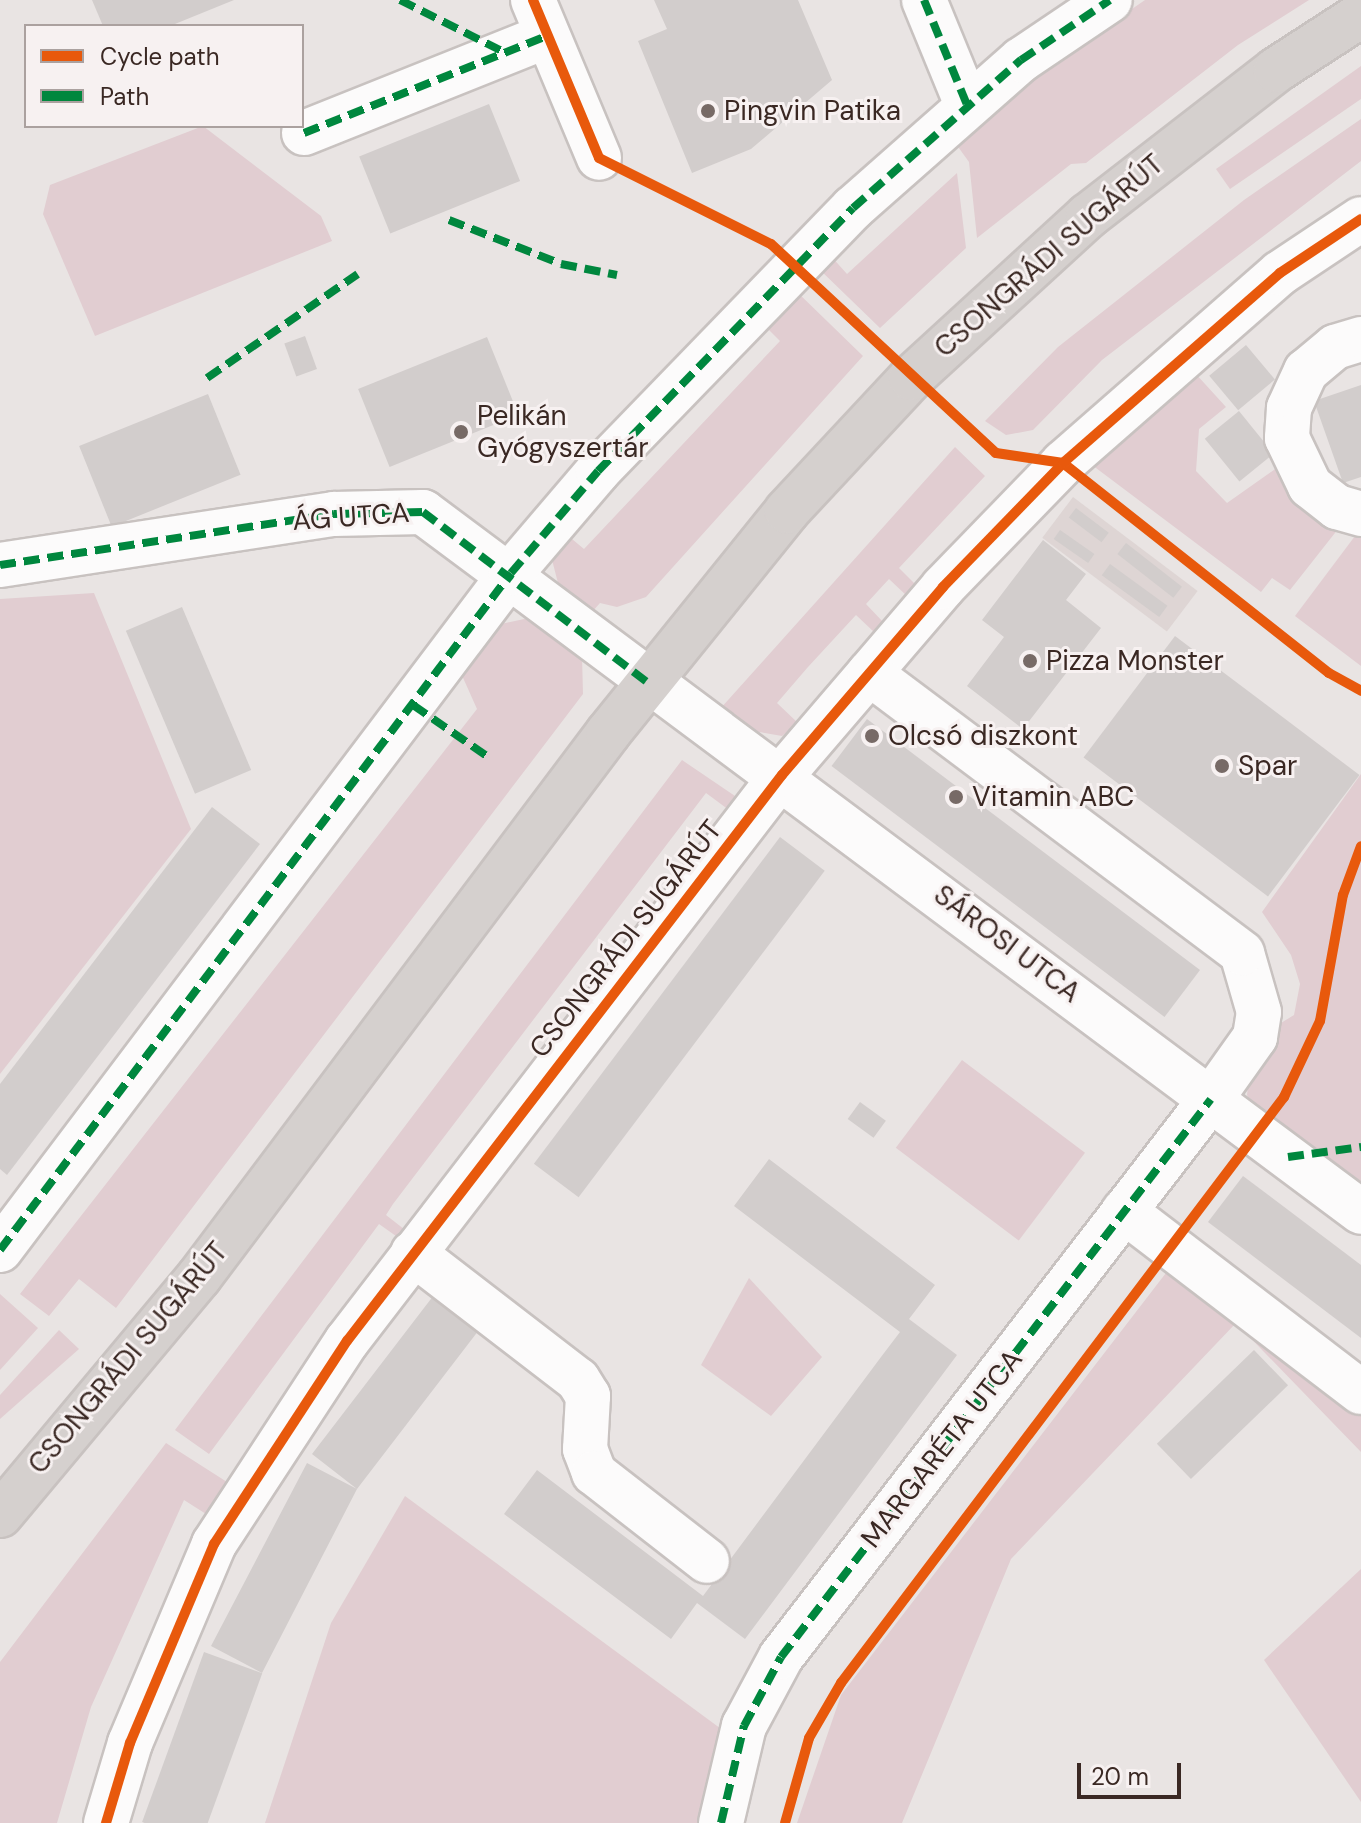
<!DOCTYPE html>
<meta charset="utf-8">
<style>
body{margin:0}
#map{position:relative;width:1361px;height:1823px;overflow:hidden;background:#e9e4e3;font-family:"DM Sans",sans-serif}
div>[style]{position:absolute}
.built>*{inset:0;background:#ded5d4;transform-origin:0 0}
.green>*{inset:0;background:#e1cdd1;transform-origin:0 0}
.building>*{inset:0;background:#d2cdcc;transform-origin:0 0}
.roads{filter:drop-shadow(2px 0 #c8c2c0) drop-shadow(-2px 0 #c8c2c0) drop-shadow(0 2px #c8c2c0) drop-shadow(0 -2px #c8c2c0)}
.minor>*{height:44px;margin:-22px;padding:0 22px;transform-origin:22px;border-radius:22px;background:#fcfbfb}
.major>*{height:44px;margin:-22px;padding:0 22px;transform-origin:22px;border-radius:22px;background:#d5d0ce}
.quiet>*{height:8px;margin-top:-4px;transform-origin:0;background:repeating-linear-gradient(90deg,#00873e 0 16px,transparent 0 24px)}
.cycleway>*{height:10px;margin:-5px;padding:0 5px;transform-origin:5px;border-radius:5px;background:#e8590c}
.dots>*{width:22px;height:22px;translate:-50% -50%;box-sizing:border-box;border:4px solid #f7f1f1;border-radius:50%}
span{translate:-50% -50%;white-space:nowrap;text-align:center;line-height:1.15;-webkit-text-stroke:6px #f7f1f1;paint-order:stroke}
.poi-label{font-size:28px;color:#3a2823}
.left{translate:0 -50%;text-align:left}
.street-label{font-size:28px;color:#3a2823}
.legend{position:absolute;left:24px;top:24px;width:280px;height:104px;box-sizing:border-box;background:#f7f1f1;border:2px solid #aba19f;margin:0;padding:10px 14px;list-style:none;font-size:24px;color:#3a2823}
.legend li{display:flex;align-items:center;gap:16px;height:40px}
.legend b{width:40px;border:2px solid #aba19f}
.scale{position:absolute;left:1077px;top:1763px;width:104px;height:36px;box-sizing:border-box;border:4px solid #3a2823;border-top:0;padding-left:10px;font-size:24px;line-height:28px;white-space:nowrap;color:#3a2823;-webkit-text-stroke:6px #f7f1f1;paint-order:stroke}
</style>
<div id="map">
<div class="built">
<i style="left:1073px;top:497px;width:156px;height:51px;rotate:37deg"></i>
</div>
<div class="green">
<i style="clip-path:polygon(1145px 0,1309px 0,1238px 45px,1086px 163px,1071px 164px,977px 238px,969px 162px,956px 144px,1038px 74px)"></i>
<i style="clip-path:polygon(1361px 66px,1361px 99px,1230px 189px,1216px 169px)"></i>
<i style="clip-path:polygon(1361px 119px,1361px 161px,1102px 360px,1033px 430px,1006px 435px,985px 421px,1058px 347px,1244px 200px)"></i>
<i style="clip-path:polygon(203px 126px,321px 216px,332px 241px,95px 336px,43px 214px,50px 185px)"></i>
<i style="clip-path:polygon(957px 173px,966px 248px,880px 328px,817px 267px,830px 255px,847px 274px)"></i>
<i style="clip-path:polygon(794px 289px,863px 356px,646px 597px,617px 607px,600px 603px,591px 613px,558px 583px,551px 556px,566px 534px,584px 549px,780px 341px,762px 323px)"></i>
<i style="clip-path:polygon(1195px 373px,1226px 407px,1199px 429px,1196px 471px,1227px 503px,1278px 467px,1342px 524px,1290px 590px,1272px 578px,1261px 592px,1092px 465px)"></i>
<i style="clip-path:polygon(955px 447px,985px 476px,899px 568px,917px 586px,908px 597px,889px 579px,866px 604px,884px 623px,875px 633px,856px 615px,808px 667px,777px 703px,798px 723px,782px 736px,742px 729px,720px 709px)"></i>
<i style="clip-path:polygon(1361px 528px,1361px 666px,1295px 616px)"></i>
<i style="clip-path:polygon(94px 593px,191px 829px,0 1074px,0 599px)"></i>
<i style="clip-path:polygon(538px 616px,582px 656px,583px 694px,116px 1308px,79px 1279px,49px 1316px,20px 1294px,477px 709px,460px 671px,492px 626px)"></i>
<i style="clip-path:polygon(682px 760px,735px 796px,729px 810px,706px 793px,393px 1204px,386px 1215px,409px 1233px,403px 1241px,379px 1224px,209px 1454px,175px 1430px)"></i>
<i style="clip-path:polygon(1361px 774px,1361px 1195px,1260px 1118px,1247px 1095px,1251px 1057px,1263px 1034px,1294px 1015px,1300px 984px,1291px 955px,1262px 912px)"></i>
<i style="left:962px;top:1060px;width:154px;height:110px;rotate:37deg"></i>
<i style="clip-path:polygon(1169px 1269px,1361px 1409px,1361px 1452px,1236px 1323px,1011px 1559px,902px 1823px,797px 1823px,841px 1695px)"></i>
<i style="clip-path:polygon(749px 1278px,822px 1357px,771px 1416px,701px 1365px)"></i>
<i style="clip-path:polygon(0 1294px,38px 1328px,0 1370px)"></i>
<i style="clip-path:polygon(59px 1330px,79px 1349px,0 1419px,0 1395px)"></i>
<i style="clip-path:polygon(166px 1443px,227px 1482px,206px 1514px,184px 1500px,91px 1707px,57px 1823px,0 1823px,0 1662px)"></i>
<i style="clip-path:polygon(405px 1496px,728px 1734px,700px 1823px,265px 1823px,331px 1623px)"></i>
<i style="clip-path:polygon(1361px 1569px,1361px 1802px,1264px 1660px)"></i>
</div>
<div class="building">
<i style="clip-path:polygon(92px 0,234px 0,170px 26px,103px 26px)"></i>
<i style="clip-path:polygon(654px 0,798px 0,832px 80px,751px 149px,692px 173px,638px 41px,667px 29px)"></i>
<i style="left:489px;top:104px;width:83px;height:140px;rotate:68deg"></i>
<i style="left:305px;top:336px;width:35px;height:22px;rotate:70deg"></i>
<i style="left:487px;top:337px;width:84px;height:139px;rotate:68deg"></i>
<i style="left:1246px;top:345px;width:45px;height:48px;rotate:50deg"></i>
<i style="clip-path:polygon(1361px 385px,1361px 477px,1343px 483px,1314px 401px)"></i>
<i style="left:208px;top:394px;width:87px;height:139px;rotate:68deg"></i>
<i style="left:1239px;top:411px;width:55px;height:44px;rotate:51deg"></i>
<i style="left:1076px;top:508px;width:41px;height:12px;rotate:37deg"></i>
<i style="left:1060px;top:530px;width:42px;height:11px;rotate:35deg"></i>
<i style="clip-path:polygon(1043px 540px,1086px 574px,1066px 600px,1101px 628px,1023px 729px,967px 686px,1004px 637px,982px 620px)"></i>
<i style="left:1126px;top:543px;width:71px;height:14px;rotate:38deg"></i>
<i style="left:1110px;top:564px;width:71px;height:14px;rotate:36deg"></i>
<i style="left:182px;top:607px;width:177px;height:61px;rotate:67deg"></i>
<i style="left:1175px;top:636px;width:231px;height:152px;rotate:37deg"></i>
<i style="left:867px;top:719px;width:417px;height:59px;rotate:37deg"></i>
<i style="clip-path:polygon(212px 807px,260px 844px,7px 1175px,0 1169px,0 1084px)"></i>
<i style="left:780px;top:837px;width:56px;height:409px;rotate:37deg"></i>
<i style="left:860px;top:1102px;width:32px;height:21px;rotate:36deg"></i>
<i style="clip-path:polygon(769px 1159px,935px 1285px,909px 1319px,957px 1355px,745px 1639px,697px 1603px,671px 1639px,504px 1514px,537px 1470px,703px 1596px,881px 1357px,900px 1332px,734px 1206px)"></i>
<i style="clip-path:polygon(1243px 1176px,1361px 1265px,1361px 1338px,1208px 1222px)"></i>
<i style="clip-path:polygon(437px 1291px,482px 1326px,357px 1489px,262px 1673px,211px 1646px,307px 1463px,357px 1489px,312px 1454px)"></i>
<i style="left:1254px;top:1350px;width:49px;height:135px;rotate:46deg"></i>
<i style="left:204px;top:1652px;width:62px;height:181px;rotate:20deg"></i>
</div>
<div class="roads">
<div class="minor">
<i style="left:533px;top:0;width:171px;rotate:67.3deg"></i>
<i style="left:924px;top:0;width:113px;rotate:67.7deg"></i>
<i style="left:304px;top:133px;width:262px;rotate:-21.8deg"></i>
<i style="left:1361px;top:339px;width:27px;rotate:163deg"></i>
<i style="left:1335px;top:347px;width:38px;rotate:140deg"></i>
<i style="left:1306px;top:371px;width:41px;rotate:114.7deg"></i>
<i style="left:1289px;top:408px;width:30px;rotate:94deg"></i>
<i style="left:1287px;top:438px;width:53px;rotate:64.4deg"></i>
<i style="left:1310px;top:486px;width:34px;rotate:38deg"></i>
<i style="left:1337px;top:507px;width:25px;rotate:16deg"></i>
<i style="left:0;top:565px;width:338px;rotate:-8.7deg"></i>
<i style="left:334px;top:514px;width:89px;rotate:-1.3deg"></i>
<i style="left:423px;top:512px;width:1170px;rotate:36.73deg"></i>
<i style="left:1124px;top:1211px;width:298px;rotate:37.4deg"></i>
<i style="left:0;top:1250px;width:848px;rotate:-52.95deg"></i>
<i style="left:511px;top:573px;width:134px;rotate:-49.5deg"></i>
<i style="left:598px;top:471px;width:366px;rotate:-45.9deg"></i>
<i style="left:853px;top:208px;width:224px;rotate:-41.4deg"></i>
<i style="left:1021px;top:60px;width:107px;rotate:-34deg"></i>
<i style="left:413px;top:1253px;width:208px;rotate:37.6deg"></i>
<i style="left:578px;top:1380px;width:19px;rotate:58deg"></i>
<i style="left:588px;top:1396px;width:53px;rotate:93.2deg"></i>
<i style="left:585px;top:1449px;width:26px;rotate:69deg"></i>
<i style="left:594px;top:1473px;width:143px;rotate:37.9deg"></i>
<i style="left:106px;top:1823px;width:84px;rotate:-73.3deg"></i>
<i style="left:130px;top:1743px;width:216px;rotate:-67.1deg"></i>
<i style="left:214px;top:1544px;width:243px;rotate:-56.8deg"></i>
<i style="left:347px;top:1341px;width:714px;rotate:-52.46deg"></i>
<i style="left:782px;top:775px;width:248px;rotate:-49.4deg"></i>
<i style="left:943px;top:587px;width:173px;rotate:-45.9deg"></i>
<i style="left:1063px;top:463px;width:288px;rotate:-41.2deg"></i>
<i style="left:1280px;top:273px;width:97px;rotate:-33.7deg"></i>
<i style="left:721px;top:1823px;width:100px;rotate:-76.7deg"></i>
<i style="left:744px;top:1726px;width:78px;rotate:-61.8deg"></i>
<i style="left:781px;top:1657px;width:704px;rotate:-52.38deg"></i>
<i style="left:1211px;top:1099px;width:76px;rotate:-54.6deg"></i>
<i style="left:1255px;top:1037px;width:25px;rotate:-81deg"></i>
<i style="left:1259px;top:1012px;width:61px;rotate:-106.1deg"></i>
<i style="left:1242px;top:953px;width:466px;rotate:-143.1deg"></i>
</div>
<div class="major">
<i style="left:0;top:1515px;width:310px;rotate:-50.1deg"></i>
<i style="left:199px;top:1277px;width:681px;rotate:-53.06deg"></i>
<i style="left:608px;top:733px;width:285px;rotate:-51.1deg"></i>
<i style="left:787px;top:511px;width:182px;rotate:-47deg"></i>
<i style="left:911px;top:378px;width:240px;rotate:-42.5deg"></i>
<i style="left:1088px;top:216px;width:238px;rotate:-37.8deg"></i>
<i style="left:1276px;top:70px;width:101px;rotate:-32.9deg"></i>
</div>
</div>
<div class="quiet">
<i style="left:400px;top:0;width:119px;rotate:26.6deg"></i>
<i style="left:924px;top:0;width:113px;rotate:67.7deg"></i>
<i style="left:304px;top:133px;width:262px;rotate:-21.8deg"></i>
<i style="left:449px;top:220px;width:120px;rotate:21.4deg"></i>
<i style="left:561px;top:264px;width:57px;rotate:11.1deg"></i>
<i style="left:207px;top:378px;width:183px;rotate:-34.6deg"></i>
<i style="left:0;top:565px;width:338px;rotate:-8.7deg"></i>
<i style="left:334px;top:514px;width:89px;rotate:-1.3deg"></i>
<i style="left:423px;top:512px;width:283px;rotate:37.2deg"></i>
<i style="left:413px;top:705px;width:95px;rotate:34.7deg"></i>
<i style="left:1288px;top:1157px;width:74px;rotate:-7.8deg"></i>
<i style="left:0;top:1250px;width:848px;rotate:-52.95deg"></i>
<i style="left:511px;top:573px;width:134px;rotate:-49.5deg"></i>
<i style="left:598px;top:471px;width:366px;rotate:-45.9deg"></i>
<i style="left:853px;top:208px;width:224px;rotate:-41.4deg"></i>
<i style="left:1021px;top:60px;width:107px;rotate:-34deg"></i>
<i style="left:721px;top:1823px;width:100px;rotate:-76.7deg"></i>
<i style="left:744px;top:1726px;width:78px;rotate:-61.8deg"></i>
<i style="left:781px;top:1657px;width:704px;rotate:-52.38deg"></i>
</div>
<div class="cycleway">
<i style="left:533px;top:0;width:171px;rotate:67.3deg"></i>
<i style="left:599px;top:158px;width:192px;rotate:26.6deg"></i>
<i style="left:771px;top:244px;width:307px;rotate:42.9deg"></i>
<i style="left:996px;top:453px;width:68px;rotate:8.5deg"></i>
<i style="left:1063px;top:463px;width:339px;rotate:38.3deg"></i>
<i style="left:1329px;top:673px;width:37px;rotate:29deg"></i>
<i style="left:106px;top:1823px;width:84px;rotate:-73.3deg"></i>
<i style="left:130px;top:1743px;width:216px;rotate:-67.1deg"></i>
<i style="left:214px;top:1544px;width:243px;rotate:-56.8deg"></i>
<i style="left:347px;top:1341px;width:714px;rotate:-52.46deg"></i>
<i style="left:782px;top:775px;width:248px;rotate:-49.4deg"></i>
<i style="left:943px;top:587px;width:173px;rotate:-45.9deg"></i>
<i style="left:1063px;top:463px;width:288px;rotate:-41.2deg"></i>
<i style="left:1280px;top:273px;width:97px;rotate:-33.7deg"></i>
<i style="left:785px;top:1823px;width:88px;rotate:-74.2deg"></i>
<i style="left:809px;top:1738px;width:64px;rotate:-59.8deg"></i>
<i style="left:841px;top:1683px;width:735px;rotate:-52.91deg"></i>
<i style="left:1284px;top:1097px;width:84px;rotate:-64.7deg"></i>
<i style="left:1320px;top:1021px;width:128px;rotate:-79.7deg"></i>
<i style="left:1343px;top:895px;width:52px;rotate:-69.8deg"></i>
</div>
<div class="dots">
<i style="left:708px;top:111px;background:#776a66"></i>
<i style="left:461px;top:432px;background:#776a66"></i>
<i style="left:1030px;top:661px;background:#776a66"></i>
<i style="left:872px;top:736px;background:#776a66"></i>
<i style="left:1222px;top:766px;background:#776a66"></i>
<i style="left:956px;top:797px;background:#776a66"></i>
</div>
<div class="poi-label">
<span class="left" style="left:724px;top:111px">Pingvin Patika</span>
<span class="left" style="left:477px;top:432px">Pelikán<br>Gyógyszertár</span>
<span class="left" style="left:1046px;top:661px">Pizza Monster</span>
<span class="left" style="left:888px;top:736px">Olcsó diszkont</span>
<span class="left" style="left:1238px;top:766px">Spar</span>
<span class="left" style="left:972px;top:797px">Vitamin ABC</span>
</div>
<div class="street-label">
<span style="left:1049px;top:256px;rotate:-41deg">CSONGRÁDI SUGÁRÚT</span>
<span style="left:351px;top:517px;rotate:-4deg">ÁG UTCA</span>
<span style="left:626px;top:939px;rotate:-52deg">CSONGRÁDI SUGÁRÚT</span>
<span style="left:1007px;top:944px;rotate:37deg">SÁROSI UTCA</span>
<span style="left:128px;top:1358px;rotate:-50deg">CSONGRÁDI SUGÁRÚT</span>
<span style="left:942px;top:1449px;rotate:-52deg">MARGARÉTA UTCA</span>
</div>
<ul class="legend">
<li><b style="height:10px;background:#e8590c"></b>Cycle path</li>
<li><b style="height:10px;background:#00873e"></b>Path</li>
</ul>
<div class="scale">20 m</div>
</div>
